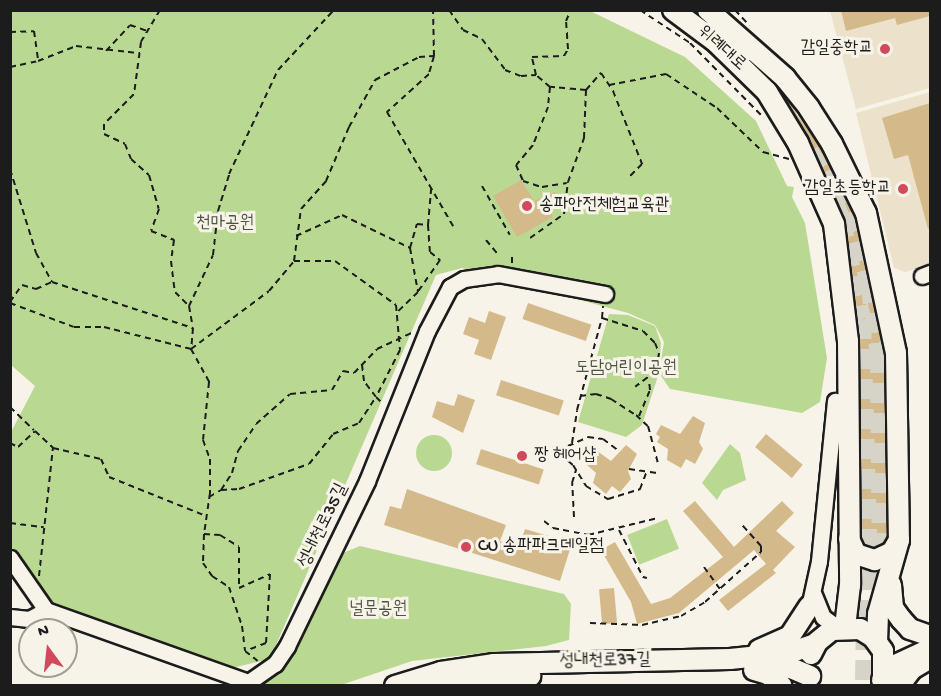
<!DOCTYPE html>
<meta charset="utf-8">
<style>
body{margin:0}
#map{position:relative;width:941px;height:696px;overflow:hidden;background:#f7f3e8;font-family:"Gochi Hand","Poor Story",sans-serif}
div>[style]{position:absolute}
.built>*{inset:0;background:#ece2cc}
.green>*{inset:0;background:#b9d992;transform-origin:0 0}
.round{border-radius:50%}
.building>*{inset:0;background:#d4ba8a;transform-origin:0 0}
.major-tunnel>*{height:20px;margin-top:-10px;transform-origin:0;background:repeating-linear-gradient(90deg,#d6d3c9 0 20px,transparent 0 30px)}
.path>*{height:2px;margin-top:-1px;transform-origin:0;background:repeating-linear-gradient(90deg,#1c1c1c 0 6px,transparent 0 10.5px)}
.roads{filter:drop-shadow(2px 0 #1c1c1c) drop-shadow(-2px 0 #1c1c1c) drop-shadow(0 2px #1c1c1c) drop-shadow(0 -2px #1c1c1c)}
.minor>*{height:15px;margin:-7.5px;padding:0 7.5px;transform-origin:7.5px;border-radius:7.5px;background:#f7f3e8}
.major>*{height:20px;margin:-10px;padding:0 10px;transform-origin:10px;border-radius:10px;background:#f7f3e8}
.dots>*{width:16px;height:16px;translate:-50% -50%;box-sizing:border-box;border:3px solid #f7f3e8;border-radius:50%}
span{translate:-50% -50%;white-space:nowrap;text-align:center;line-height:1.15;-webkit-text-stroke:6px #f7f3e8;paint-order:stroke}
.street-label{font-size:18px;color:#1c1c1c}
.poi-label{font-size:18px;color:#1c1c1c}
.right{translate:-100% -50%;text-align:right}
.left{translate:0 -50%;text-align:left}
.park-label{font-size:18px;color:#4b553f}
.frame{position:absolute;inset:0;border:12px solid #1c1c1c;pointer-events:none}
.north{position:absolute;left:18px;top:618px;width:60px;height:60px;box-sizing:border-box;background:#f7f3e8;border:2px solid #9f9d96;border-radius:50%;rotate:345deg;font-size:16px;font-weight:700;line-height:24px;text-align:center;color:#1c1c1c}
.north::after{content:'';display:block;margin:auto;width:21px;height:27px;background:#d1495b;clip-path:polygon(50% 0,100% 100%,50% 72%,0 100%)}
</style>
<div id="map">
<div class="built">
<i style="clip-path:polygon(830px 11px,930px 11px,930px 88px,856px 109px)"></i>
<i style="clip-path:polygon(930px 92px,930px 265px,905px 272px,894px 268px,856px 113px)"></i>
</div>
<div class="green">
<i style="clip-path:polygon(588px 10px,685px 57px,756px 121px,787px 186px,794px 187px,792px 197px,805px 223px,827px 358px,820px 402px,802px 413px,670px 389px,659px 373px,642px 425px,626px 437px,578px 422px,609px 314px,628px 315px,655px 326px,661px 343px,659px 373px,664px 342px,655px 325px,628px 313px,462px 268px,436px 275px,270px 659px,232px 668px,53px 605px,37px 590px,11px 553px,11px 432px,35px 386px,11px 365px,10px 11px)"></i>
<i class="round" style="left:416px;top:435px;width:36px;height:36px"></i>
<i style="clip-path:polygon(730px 444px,740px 453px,746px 480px,723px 490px,717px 500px,702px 483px)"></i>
<i style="left:667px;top:519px;width:32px;height:43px;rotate:68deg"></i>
<i style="clip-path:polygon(360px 546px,564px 594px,571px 604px,569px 640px,546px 646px,412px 661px,341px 685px,254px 686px,278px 669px,343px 553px)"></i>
</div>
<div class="building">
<i style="clip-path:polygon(841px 10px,930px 10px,930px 16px,897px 25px,895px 18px,846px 31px)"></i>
<i style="clip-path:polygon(782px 93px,822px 150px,855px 217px,884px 354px,887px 537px,862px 537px,860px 341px,846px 222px,809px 138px)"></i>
<i style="clip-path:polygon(930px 103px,930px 228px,928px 229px,908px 155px,894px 159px,882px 118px)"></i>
<i style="clip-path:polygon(521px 180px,534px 201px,555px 192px,561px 203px,550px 210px,553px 217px,517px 237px,493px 196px)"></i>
<i style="left:528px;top:303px;width:67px;height:17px;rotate:19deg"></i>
<i style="clip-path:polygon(489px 311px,506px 317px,491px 360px,474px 354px,479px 340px,463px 334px,469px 317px,485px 323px)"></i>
<i style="left:501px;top:380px;width:66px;height:16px;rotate:18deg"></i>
<i style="clip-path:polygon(458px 394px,475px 400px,463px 433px,432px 417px,437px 401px,454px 406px)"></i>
<i style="clip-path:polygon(693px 416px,705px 423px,699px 442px,703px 449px,695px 464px,686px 459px,681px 468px,667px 460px,668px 449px,657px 442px,660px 437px,656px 434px,661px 425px,680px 434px)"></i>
<i style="left:766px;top:434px;width:48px;height:17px;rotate:40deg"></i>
<i style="clip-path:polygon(626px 445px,637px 454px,628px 471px,631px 479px,620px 492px,612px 486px,606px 494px,593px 483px,596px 473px,587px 465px,591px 460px,587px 456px,593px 448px,611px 461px)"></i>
<i style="left:481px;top:449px;width:66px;height:16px;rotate:18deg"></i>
<i style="clip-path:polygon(407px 489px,506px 525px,500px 541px,519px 547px,525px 529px,572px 543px,560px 581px,384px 525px,390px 506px,401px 509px)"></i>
<i style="clip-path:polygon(695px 501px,734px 547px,782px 501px,794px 513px,776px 531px,795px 547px,773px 570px,776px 573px,728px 611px,719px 600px,766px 564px,754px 550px,679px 613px,637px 624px,631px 602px,601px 550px,615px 542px,651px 604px,670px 598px,723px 557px,683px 511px)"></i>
<i style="left:614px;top:588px;width:35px;height:15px;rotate:85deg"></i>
</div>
<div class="major-tunnel">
<i style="left:809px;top:152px;width:25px;rotate:58deg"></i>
<i style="left:822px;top:173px;width:48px;rotate:68.2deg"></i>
<i style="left:840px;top:218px;width:103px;rotate:78.3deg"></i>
<i style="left:861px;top:319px;width:221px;rotate:88.4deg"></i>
<i style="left:867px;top:540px;width:146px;rotate:90.8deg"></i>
<i style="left:843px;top:183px;width:104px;rotate:74.9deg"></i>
<i style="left:870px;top:283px;width:71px;rotate:81.9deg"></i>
<i style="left:880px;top:353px;width:219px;rotate:89.5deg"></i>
</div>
<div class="path">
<i style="left:160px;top:10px;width:37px;rotate:121deg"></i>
<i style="left:141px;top:42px;width:52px;rotate:97.7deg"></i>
<i style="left:134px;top:94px;width:42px;rotate:135deg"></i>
<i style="left:104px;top:124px;width:10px;rotate:90deg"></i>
<i style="left:104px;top:134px;width:23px;rotate:25deg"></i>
<i style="left:125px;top:144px;width:16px;rotate:68deg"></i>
<i style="left:131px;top:159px;width:24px;rotate:42deg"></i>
<i style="left:149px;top:175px;width:35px;rotate:74deg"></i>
<i style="left:159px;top:209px;width:23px;rotate:110deg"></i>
<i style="left:151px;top:231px;width:25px;rotate:21deg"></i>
<i style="left:174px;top:240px;width:21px;rotate:98deg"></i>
<i style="left:171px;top:261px;width:31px;rotate:83deg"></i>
<i style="left:175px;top:292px;width:20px;rotate:45deg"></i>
<i style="left:189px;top:306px;width:22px;rotate:80deg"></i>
<i style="left:193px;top:328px;width:21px;rotate:95deg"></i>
<i style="left:191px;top:349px;width:38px;rotate:61deg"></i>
<i style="left:209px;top:382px;width:58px;rotate:95.9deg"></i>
<i style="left:203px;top:440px;width:20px;rotate:70deg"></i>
<i style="left:210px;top:459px;width:34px;rotate:90deg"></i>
<i style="left:210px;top:493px;width:41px;rotate:98.3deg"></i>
<i style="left:204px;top:534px;width:16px;rotate:4deg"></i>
<i style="left:220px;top:535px;width:22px;rotate:32deg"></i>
<i style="left:239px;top:547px;width:41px;rotate:90deg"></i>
<i style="left:239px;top:588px;width:34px;rotate:-24deg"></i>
<i style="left:270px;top:574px;width:69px;rotate:93.3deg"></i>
<i style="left:266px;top:643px;width:22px;rotate:159deg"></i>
<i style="left:449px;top:10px;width:24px;rotate:55deg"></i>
<i style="left:463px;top:30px;width:21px;rotate:25deg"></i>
<i style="left:482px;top:39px;width:39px;rotate:53deg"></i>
<i style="left:505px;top:70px;width:17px;rotate:21deg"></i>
<i style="left:521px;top:76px;width:15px;rotate:-4deg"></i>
<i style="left:536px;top:75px;width:18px;rotate:-103deg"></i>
<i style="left:532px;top:57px;width:32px;rotate:-2deg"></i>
<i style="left:564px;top:56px;width:8px;rotate:-60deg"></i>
<i style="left:568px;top:49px;width:28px;rotate:-94deg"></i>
<i style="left:566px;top:21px;width:12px;rotate:-66deg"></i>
<i style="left:640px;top:10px;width:60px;rotate:33.4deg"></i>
<i style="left:690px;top:43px;width:105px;rotate:45.4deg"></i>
<i style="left:735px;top:10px;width:21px;rotate:47deg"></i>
<i style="left:10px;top:32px;width:24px;rotate:-2deg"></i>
<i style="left:34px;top:31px;width:30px;rotate:82deg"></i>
<i style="left:106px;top:51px;width:35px;rotate:-47deg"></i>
<i style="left:130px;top:25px;width:18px;rotate:19deg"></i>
<i style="left:434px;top:56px;width:19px;rotate:106deg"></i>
<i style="left:429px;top:74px;width:57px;rotate:137.9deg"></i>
<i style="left:387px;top:112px;width:132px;rotate:59.9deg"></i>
<i style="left:10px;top:67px;width:29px;rotate:-12deg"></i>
<i style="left:38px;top:61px;width:41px;rotate:-21.5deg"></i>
<i style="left:76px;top:46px;width:62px;rotate:6.4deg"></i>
<i style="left:609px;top:85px;width:58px;rotate:-10.9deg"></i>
<i style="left:666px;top:74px;width:61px;rotate:33.7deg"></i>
<i style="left:717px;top:108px;width:64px;rotate:43.7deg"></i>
<i style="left:763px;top:152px;width:27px;rotate:15deg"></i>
<i style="left:550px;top:87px;width:20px;rotate:96deg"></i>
<i style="left:548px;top:107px;width:41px;rotate:111.5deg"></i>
<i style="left:533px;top:145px;width:26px;rotate:130deg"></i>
<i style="left:516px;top:165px;width:17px;rotate:66deg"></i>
<i style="left:523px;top:181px;width:20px;rotate:18deg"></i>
<i style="left:542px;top:187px;width:25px;rotate:-9deg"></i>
<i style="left:586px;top:90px;width:23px;rotate:-49deg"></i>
<i style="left:601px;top:73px;width:22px;rotate:56deg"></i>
<i style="left:613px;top:91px;width:79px;rotate:68.3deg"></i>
<i style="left:642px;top:164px;width:18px;rotate:135deg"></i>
<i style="left:10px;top:169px;width:88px;rotate:72.8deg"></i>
<i style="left:36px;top:253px;width:33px;rotate:61deg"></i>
<i style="left:482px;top:186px;width:56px;rotate:60.3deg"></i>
<i style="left:428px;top:225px;width:36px;rotate:-85deg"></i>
<i style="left:296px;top:236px;width:51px;rotate:-24.5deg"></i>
<i style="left:342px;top:215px;width:76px;rotate:25.9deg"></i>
<i style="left:410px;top:248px;width:45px;rotate:79.7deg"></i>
<i style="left:418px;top:292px;width:29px;rotate:136deg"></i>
<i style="left:530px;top:238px;width:42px;rotate:-35.2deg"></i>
<i style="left:564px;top:214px;width:32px;rotate:-83deg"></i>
<i style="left:568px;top:182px;width:47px;rotate:-70deg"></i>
<i style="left:584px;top:138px;width:48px;rotate:-87.6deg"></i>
<i style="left:586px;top:90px;width:36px;rotate:-175deg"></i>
<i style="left:550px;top:87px;width:18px;rotate:-139deg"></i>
<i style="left:486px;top:240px;width:17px;rotate:50deg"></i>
<i style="left:410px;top:248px;width:25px;rotate:-74deg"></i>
<i style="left:417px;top:224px;width:11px;rotate:5deg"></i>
<i style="left:428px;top:225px;width:27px;rotate:86deg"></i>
<i style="left:430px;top:252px;width:13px;rotate:39deg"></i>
<i style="left:440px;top:260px;width:38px;rotate:125deg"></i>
<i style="left:512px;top:257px;width:7px;rotate:90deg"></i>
<i style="left:294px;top:261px;width:52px;rotate:-82.3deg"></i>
<i style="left:301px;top:209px;width:38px;rotate:-48deg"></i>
<i style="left:326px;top:181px;width:59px;rotate:-66.9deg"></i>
<i style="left:349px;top:127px;width:54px;rotate:-61deg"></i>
<i style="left:375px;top:80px;width:50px;rotate:-27.6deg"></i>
<i style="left:419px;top:57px;width:15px;rotate:-4deg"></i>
<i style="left:434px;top:56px;width:46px;rotate:-91.2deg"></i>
<i style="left:10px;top:302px;width:21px;rotate:-55deg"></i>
<i style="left:22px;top:285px;width:15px;rotate:16deg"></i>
<i style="left:36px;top:289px;width:17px;rotate:-24deg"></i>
<i style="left:52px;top:282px;width:148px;rotate:18.1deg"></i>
<i style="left:10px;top:303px;width:68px;rotate:20.6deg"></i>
<i style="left:74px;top:327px;width:30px"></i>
<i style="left:104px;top:327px;width:90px;rotate:14.2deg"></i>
<i style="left:191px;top:349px;width:97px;rotate:-36.6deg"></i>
<i style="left:269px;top:291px;width:39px;rotate:-50deg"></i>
<i style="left:294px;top:261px;width:41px"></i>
<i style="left:335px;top:261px;width:75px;rotate:35.8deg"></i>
<i style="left:396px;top:305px;width:45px;rotate:84.9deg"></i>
<i style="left:400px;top:350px;width:53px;rotate:117.1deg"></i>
<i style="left:376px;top:397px;width:10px;rotate:45deg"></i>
<i style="left:189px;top:306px;width:56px;rotate:-64.8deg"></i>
<i style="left:213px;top:255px;width:44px;rotate:-83.5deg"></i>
<i style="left:218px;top:211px;width:39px;rotate:-73deg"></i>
<i style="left:229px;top:174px;width:115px;rotate:-64.8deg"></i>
<i style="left:278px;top:70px;width:82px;rotate:-47deg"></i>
<i style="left:602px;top:318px;width:12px;rotate:-85deg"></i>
<i style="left:580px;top:396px;width:16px;rotate:-7deg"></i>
<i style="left:596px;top:394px;width:16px;rotate:18deg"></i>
<i style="left:611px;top:399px;width:30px;rotate:33deg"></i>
<i style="left:636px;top:415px;width:16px;rotate:43deg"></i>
<i style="left:648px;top:426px;width:38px;rotate:75deg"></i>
<i style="left:10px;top:407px;width:33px;rotate:44deg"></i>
<i style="left:639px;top:416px;width:28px;rotate:-67deg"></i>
<i style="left:650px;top:390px;width:10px;rotate:-96deg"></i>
<i style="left:10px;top:443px;width:9px;rotate:27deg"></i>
<i style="left:18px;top:447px;width:23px;rotate:-43deg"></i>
<i style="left:35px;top:431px;width:25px;rotate:43deg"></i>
<i style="left:572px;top:443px;width:33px;rotate:-81deg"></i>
<i style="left:577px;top:410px;width:95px;rotate:-74.8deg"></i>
<i style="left:602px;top:318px;width:43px;rotate:17.6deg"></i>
<i style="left:643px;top:331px;width:17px;rotate:45deg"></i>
<i style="left:655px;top:343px;width:11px;rotate:68deg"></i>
<i style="left:659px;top:353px;width:18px;rotate:99deg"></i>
<i style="left:656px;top:371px;width:26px;rotate:143deg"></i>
<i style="left:552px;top:447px;width:28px;rotate:41deg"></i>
<i style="left:573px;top:465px;width:25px;rotate:58deg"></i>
<i style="left:586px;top:486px;width:26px;rotate:31deg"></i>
<i style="left:608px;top:499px;width:34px;rotate:-17deg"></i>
<i style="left:640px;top:489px;width:17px;rotate:-69deg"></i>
<i style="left:561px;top:456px;width:12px;rotate:-55deg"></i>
<i style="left:568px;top:446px;width:22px;rotate:-24deg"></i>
<i style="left:588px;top:437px;width:15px;rotate:8deg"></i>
<i style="left:603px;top:439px;width:20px;rotate:37deg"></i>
<i style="left:629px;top:469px;width:30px;rotate:8deg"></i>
<i style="left:221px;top:490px;width:18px;rotate:-3deg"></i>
<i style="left:239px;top:489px;width:74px;rotate:-19.7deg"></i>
<i style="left:309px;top:464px;width:38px;rotate:-51deg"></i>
<i style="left:333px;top:434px;width:28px;rotate:-23deg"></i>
<i style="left:359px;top:423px;width:31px;rotate:-57deg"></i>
<i style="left:376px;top:397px;width:20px;rotate:-127deg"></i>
<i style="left:364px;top:381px;width:16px;rotate:-97deg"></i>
<i style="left:209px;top:497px;width:14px;rotate:-30deg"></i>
<i style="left:221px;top:490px;width:20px;rotate:-57deg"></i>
<i style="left:232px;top:473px;width:23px;rotate:-75deg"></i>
<i style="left:238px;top:451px;width:32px;rotate:-56deg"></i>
<i style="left:256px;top:424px;width:45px;rotate:-41.4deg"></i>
<i style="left:290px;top:394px;width:42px;rotate:-5.4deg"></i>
<i style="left:332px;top:390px;width:22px;rotate:-60deg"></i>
<i style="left:343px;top:371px;width:11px;rotate:10deg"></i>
<i style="left:354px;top:373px;width:33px;rotate:-46deg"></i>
<i style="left:377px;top:349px;width:40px;rotate:-25deg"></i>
<i style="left:574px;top:517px;width:34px;rotate:-93deg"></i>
<i style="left:572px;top:483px;width:14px;rotate:-73deg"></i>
<i style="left:544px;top:521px;width:11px;rotate:38deg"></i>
<i style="left:553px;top:528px;width:36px;rotate:11deg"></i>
<i style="left:588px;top:535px;width:72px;rotate:-13.7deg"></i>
<i style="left:10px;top:523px;width:34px;rotate:7deg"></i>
<i style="left:619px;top:530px;width:53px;rotate:62.9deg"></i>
<i style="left:643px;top:577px;width:4px;rotate:14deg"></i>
<i style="left:204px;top:534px;width:29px;rotate:92deg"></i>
<i style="left:203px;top:563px;width:16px;rotate:55deg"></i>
<i style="left:212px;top:576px;width:20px;rotate:33deg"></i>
<i style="left:229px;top:587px;width:41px;rotate:71.6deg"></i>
<i style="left:242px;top:626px;width:25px;rotate:83deg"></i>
<i style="left:245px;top:651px;width:16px;rotate:38deg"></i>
<i style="left:704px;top:567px;width:27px;rotate:54deg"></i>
<i style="left:39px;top:576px;width:129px;rotate:-83.8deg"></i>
<i style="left:53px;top:448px;width:49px;rotate:12.9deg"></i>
<i style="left:101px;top:459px;width:20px;rotate:66deg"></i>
<i style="left:109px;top:477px;width:105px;rotate:21.9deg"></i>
<i style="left:590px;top:623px;width:52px;rotate:2.2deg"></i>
<i style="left:642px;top:625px;width:40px;rotate:-13deg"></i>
<i style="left:681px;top:616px;width:28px;rotate:-30deg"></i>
<i style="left:705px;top:602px;width:75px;rotate:-41.8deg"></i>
<i style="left:761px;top:552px;width:6px;rotate:-90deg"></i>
<i style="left:761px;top:546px;width:28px;rotate:-132deg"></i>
</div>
<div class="roads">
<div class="minor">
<i style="left:922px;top:276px;width:9px;rotate:-21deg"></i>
<i style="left:10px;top:558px;width:63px;rotate:55.3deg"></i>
<i style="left:814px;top:595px;width:24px;rotate:68deg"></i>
<i style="left:823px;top:617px;width:19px;rotate:36deg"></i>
<i style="left:809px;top:607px;width:47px;rotate:-77.7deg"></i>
<i style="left:819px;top:561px;width:161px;rotate:-84.3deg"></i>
<i style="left:10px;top:617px;width:19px;rotate:6deg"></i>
<i style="left:29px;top:619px;width:19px;rotate:-28deg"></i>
<i style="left:46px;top:610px;width:214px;rotate:19.6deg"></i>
<i style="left:243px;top:686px;width:39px;rotate:-35deg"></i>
<i style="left:275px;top:664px;width:22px;rotate:-56deg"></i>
<i style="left:287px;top:646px;width:183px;rotate:-64.1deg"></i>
<i style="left:367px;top:481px;width:162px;rotate:-68.2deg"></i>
<i style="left:427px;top:331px;width:50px;rotate:-62.4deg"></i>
<i style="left:450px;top:287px;width:16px;rotate:-30deg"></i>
<i style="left:464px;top:279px;width:34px;rotate:-8deg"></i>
<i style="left:498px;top:274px;width:109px;rotate:10.6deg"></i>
</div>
<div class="major">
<i style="left:673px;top:10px;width:54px;rotate:36.7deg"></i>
<i style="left:716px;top:42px;width:71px;rotate:44.4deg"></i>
<i style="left:767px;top:92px;width:60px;rotate:58.7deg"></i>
<i style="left:798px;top:143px;width:89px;rotate:66deg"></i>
<i style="left:834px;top:224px;width:118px;rotate:83.2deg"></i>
<i style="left:848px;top:341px;width:244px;rotate:89.5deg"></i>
<i style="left:850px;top:585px;width:42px;rotate:96.8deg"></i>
<i style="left:708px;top:10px;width:103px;rotate:41.4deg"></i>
<i style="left:785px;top:78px;width:38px;rotate:51deg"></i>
<i style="left:809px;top:108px;width:43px;rotate:57.4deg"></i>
<i style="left:832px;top:144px;width:77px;rotate:63.8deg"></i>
<i style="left:866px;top:213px;width:143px;rotate:77.9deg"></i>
<i style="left:896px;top:353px;width:187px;rotate:89.1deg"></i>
<i style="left:899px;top:540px;width:77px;rotate:105.8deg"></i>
<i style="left:878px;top:614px;width:27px;rotate:92deg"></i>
<i style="left:849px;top:539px;width:17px;rotate:65deg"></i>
<i style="left:856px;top:554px;width:20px;rotate:18deg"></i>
<i style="left:875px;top:560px;width:19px;rotate:-25deg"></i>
<i style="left:892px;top:552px;width:14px;rotate:-60deg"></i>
<i style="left:891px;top:585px;width:23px;rotate:85deg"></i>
<i style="left:893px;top:608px;width:14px;rotate:54deg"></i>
<i style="left:901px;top:619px;width:13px;rotate:48deg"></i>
<i style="left:910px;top:629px;width:21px;rotate:19deg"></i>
<i style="left:759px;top:650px;width:34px;rotate:-24deg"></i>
<i style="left:790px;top:636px;width:35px;rotate:-57deg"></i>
<i style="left:811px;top:654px;width:13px;rotate:-63deg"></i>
<i style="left:817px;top:642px;width:19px;rotate:-39deg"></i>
<i style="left:832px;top:630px;width:28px;rotate:-2deg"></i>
<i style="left:860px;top:629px;width:15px;rotate:32deg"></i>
<i style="left:873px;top:637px;width:17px;rotate:54deg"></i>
<i style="left:883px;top:651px;width:28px;rotate:90deg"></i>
<i style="left:758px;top:669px;width:33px;rotate:-2deg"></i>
<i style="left:791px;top:668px;width:21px;rotate:23deg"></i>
<i style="left:754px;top:670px;width:15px;rotate:16deg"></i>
<i style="left:768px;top:674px;width:18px;rotate:41deg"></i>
<i style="left:882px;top:680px;width:18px;rotate:-52deg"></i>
<i style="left:893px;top:666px;width:41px;rotate:-24.7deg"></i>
<i style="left:395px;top:686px;width:48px;rotate:-16.9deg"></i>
<i style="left:441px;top:672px;width:54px;rotate:-8.6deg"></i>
<i style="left:494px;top:664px;width:236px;rotate:-1.2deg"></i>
<i style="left:730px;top:659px;width:59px;rotate:-5.8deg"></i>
<i style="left:789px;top:653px;width:28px;rotate:-19deg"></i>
<i style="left:444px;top:686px;width:87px;rotate:-6.6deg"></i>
<i style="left:899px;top:686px;width:21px;rotate:-53deg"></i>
<i style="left:912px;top:669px;width:21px;rotate:-31deg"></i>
</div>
</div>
<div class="dots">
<i style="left:885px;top:49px;background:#d1495b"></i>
<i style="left:903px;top:189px;background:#d1495b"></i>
<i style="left:527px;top:206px;background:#d1495b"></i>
<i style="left:522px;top:456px;background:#d1495b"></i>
<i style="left:466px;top:547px;background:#d1495b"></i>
</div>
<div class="street-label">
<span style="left:721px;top:49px;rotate:42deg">위례대로</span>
<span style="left:324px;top:526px;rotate:-64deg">성내천로35길</span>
<span style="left:605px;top:662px;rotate:-1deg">성내천로37길</span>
</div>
<div class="poi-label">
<span class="right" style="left:873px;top:49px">감일중학교</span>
<span class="right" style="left:891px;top:189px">감일초등학교</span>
<span class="left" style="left:539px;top:206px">송파안전체험교육관</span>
<span class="left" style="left:534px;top:456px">짱 헤어샵</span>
<span class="left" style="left:478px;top:547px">CU 송파파크데일점</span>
</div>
<div class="park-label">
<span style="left:225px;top:224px">천마공원</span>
<span style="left:626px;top:369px">도담어린이공원</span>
<span style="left:378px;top:610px">널문공원</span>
</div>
<div class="frame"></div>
<div class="north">N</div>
</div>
